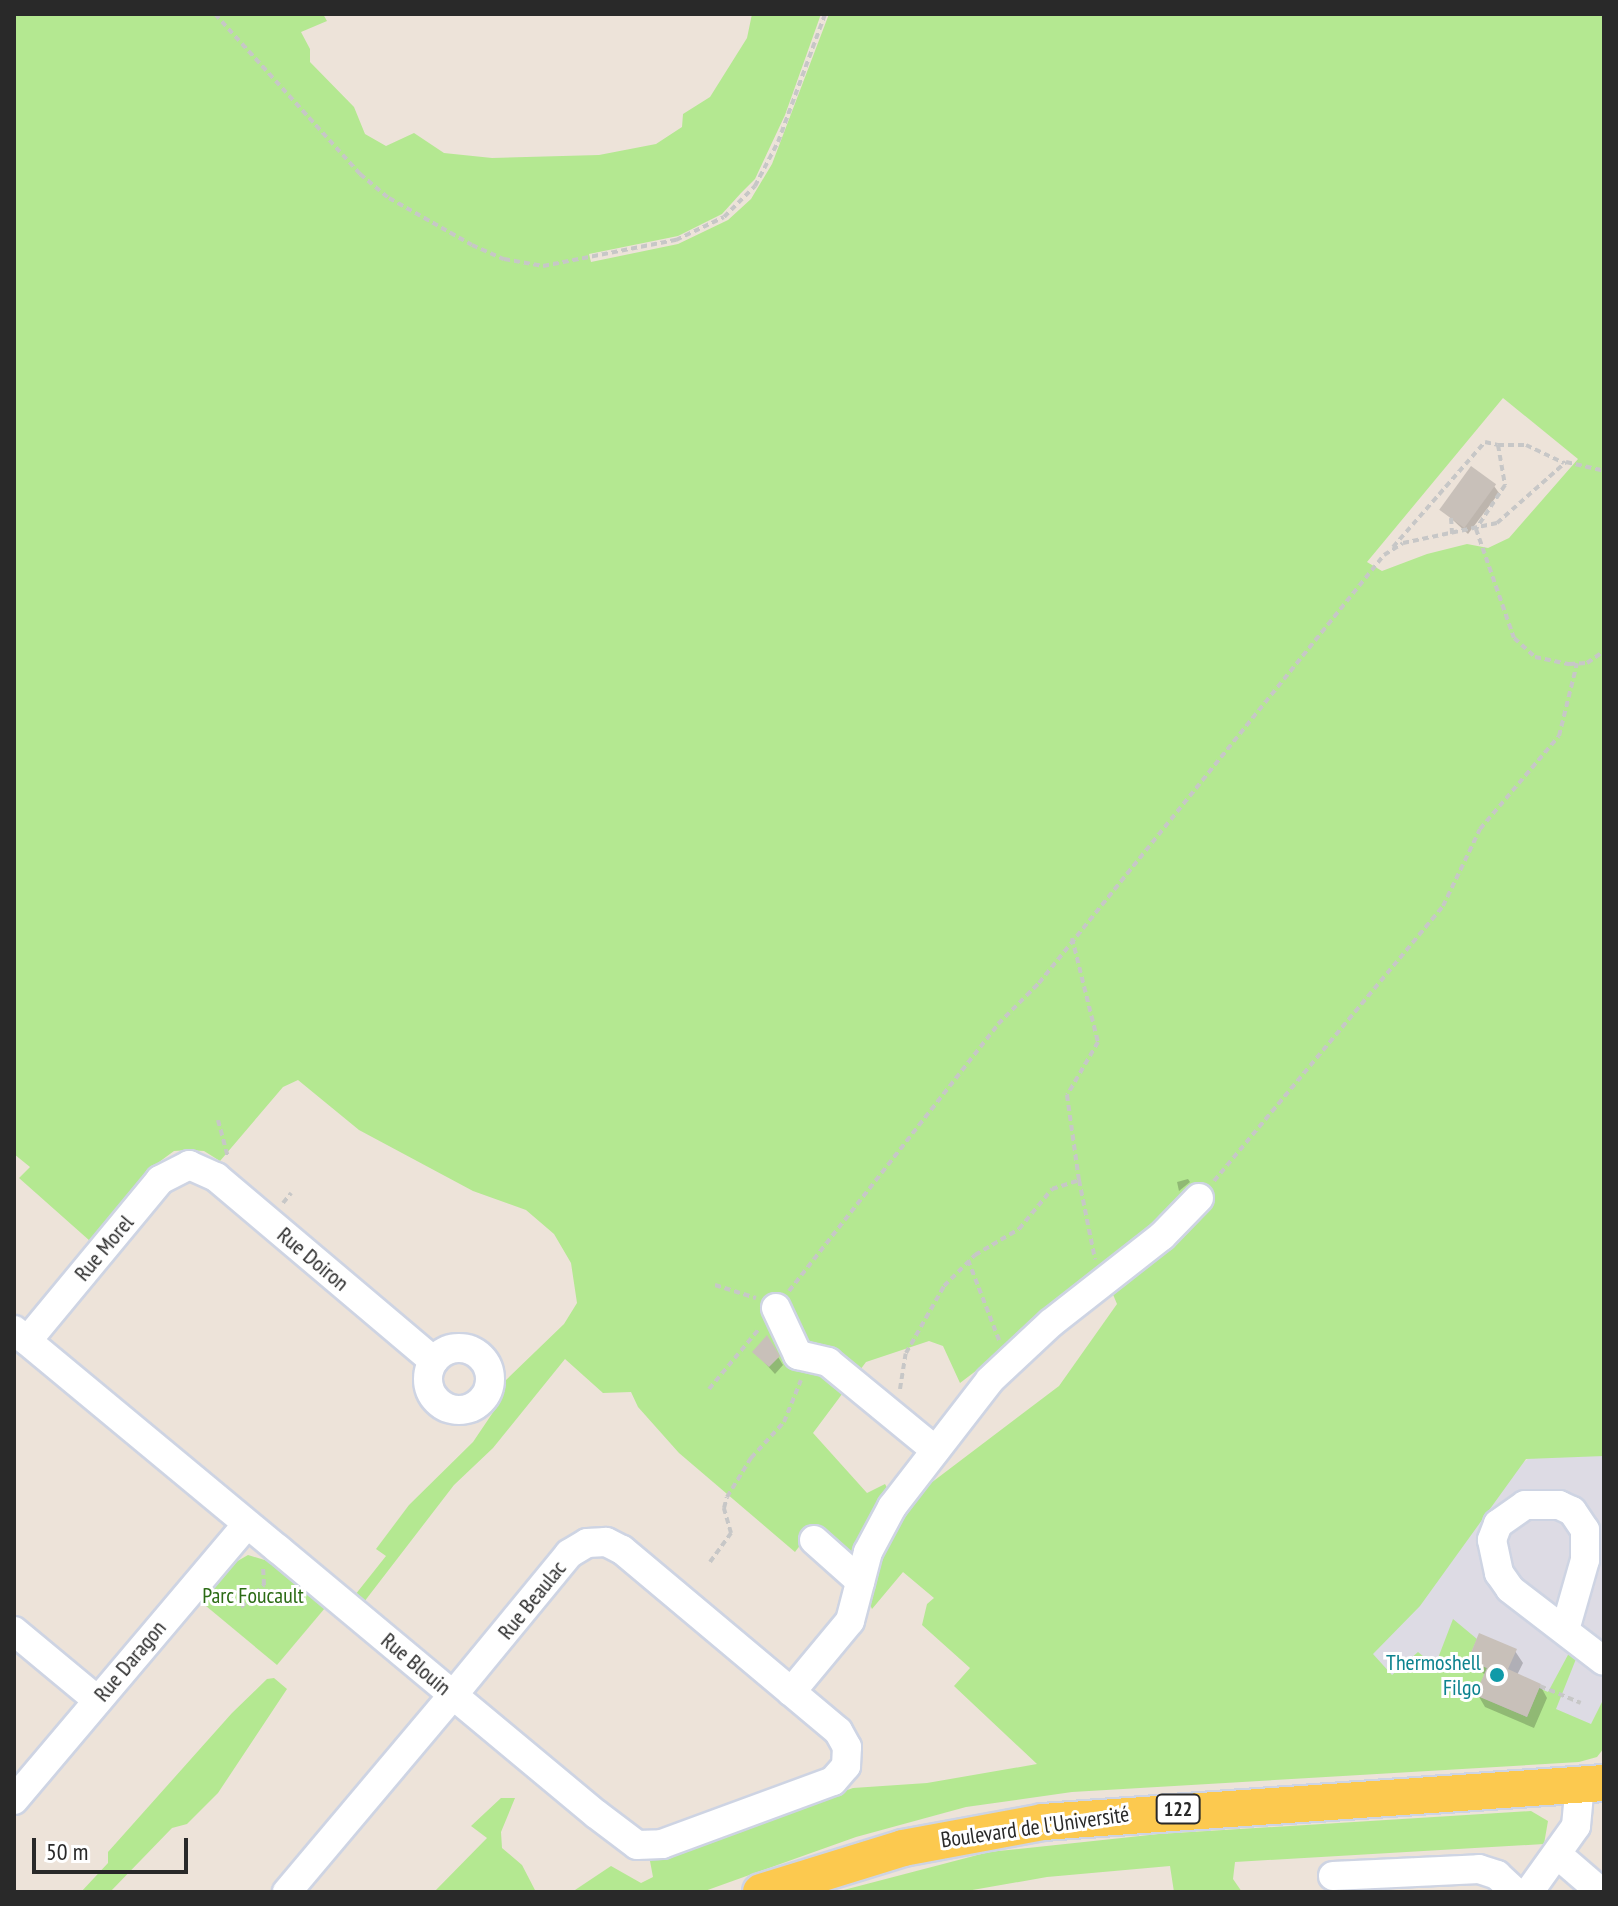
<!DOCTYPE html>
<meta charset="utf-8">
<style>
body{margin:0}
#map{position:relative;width:1618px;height:1906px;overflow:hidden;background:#ede3d9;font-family:"PT Sans Narrow",sans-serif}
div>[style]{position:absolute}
.industrial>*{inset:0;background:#dddbe4}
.green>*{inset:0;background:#b4e891}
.shadow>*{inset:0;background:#0003}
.building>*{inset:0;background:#c8c0b9;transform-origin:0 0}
.path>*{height:4px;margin-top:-2px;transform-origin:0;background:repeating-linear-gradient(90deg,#c7c7c7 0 6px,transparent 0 10px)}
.roads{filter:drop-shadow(2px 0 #ced4e3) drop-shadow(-2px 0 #ced4e3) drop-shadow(0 2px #ced4e3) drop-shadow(0 -2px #ced4e3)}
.minor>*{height:28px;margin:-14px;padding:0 14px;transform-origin:14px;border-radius:14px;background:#fff}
.minor>.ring{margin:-14px;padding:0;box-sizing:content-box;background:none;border:28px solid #fff;border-radius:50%}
.major>*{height:36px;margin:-18px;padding:0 18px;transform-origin:18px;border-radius:18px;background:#fcc94f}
.dots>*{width:22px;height:22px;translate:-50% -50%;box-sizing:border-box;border:4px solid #fff;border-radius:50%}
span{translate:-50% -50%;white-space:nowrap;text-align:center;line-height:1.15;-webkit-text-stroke:6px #fff;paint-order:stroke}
.shield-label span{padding:2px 6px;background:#fff;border:2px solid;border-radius:6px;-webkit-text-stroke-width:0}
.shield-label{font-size:20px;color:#292929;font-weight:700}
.street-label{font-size:22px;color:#292929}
.park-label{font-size:22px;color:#2b6b14}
.culture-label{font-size:22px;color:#0d838f}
.right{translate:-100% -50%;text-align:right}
.frame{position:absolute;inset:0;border:16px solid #292929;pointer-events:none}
.scale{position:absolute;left:32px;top:1838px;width:156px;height:36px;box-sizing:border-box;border:4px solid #292929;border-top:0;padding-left:10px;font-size:24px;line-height:28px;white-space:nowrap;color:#292929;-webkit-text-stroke:6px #fff;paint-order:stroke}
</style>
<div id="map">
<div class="industrial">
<i style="clip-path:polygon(1604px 1408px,1604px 1729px,1286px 1746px,1519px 1465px)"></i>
</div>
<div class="green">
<i style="clip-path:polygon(evenodd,14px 14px,323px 14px,327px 21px,301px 32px,310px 49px,310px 62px,354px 107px,365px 134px,386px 146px,414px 133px,444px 153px,492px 158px,599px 155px,656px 144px,682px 127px,683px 114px,710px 97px,747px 38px,752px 14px,821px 14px,785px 115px,755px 179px,741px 193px,722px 214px,678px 236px,589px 254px,591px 262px,678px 244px,728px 220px,751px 199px,772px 164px,829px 14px,1604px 14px,1604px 1456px,1526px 1459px,1420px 1606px,1373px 1654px,1392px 1675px,1418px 1652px,1435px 1666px,1453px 1619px,1477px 1639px,1468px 1660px,1487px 1668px,1476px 1695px,1527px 1717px,1539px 1688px,1548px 1692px,1569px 1653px,1576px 1659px,1556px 1709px,1591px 1724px,1602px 1702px,1604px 1748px,1597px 1757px,1579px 1762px,1072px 1792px,966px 1807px,856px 1837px,702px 1892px,572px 1892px,611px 1866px,641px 1883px,653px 1877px,650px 1861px,853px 1788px,927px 1783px,1037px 1764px,954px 1686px,970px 1668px,922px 1625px,927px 1604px,934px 1598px,903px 1572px,872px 1609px,851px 1563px,814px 1527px,795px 1552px,679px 1453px,638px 1407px,631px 1392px,603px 1393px,565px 1359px,493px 1448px,454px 1485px,364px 1602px,355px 1595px,386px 1556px,376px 1549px,409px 1505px,473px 1442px,500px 1402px,506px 1380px,564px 1324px,577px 1303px,571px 1263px,554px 1234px,526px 1210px,473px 1191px,359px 1130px,298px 1080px,283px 1087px,220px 1161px,204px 1151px,188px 1150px,174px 1151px,155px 1165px,90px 1241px,19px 1178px,30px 1167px,14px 1154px,14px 14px,1503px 398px,1578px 459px,1509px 538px,1488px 548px,1467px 544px,1427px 554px,1382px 571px,1367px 562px,1503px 398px,14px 14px,1104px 1273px,1117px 1304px,1059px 1386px,898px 1508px,885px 1484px,867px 1493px,813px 1433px,866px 1362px,929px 1341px,943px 1346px,960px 1383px,1104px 1273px)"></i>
<i style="clip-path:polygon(248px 1555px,271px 1562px,325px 1608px,277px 1665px,200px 1601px,229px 1566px)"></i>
<i style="clip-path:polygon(274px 1678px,287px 1689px,218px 1793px,187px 1824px,172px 1828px,110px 1892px,81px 1892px,108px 1863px,108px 1852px,232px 1713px,267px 1679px)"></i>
<i style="clip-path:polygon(501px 1798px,515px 1798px,501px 1832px,502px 1848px,522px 1865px,536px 1892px,434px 1892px,487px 1838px,471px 1826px)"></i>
<i style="clip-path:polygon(1531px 1811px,1548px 1821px,1544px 1844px,1235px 1862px,1233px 1879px,1242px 1892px,1174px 1892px,1170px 1866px,1047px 1877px,961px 1892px,836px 1892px,989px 1852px,1159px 1834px)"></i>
</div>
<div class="shadow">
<i style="clip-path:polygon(1494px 486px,1499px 493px,1468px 534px,1441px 509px)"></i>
<i style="clip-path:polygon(1188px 1179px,1190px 1182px,1179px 1191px,1177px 1182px)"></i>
<i style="clip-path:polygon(767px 1339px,783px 1365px,775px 1374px,755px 1352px)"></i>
<i style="clip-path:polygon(1515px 1651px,1523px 1663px,1517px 1675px,1540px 1685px,1547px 1698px,1534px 1728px,1485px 1707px,1478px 1695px,1486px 1676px,1470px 1660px)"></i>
</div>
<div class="building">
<i style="left:1471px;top:466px;width:31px;height:54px;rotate:36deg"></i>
<i style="clip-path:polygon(767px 1335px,780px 1356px,769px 1367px,752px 1352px)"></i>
<i style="clip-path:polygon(1479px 1633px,1517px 1649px,1508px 1669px,1541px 1684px,1527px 1717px,1475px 1695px,1487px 1668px,1468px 1660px)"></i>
</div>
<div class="path">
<i style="left:215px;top:14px;width:216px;rotate:47.8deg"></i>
<i style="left:360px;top:174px;width:38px;rotate:40deg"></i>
<i style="left:389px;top:198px;width:95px;rotate:29.5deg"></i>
<i style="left:472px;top:245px;width:35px;rotate:24deg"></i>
<i style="left:504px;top:259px;width:40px;rotate:10deg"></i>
<i style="left:543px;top:266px;width:136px;rotate:-11.1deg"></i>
<i style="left:676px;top:240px;width:53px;rotate:-25.6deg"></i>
<i style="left:724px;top:217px;width:44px;rotate:-45deg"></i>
<i style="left:755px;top:186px;width:50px;rotate:-62.4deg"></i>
<i style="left:778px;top:142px;width:136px;rotate:-69.8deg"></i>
<i style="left:1498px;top:445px;width:28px"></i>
<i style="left:1526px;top:445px;width:42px;rotate:25.3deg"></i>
<i style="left:1451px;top:518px;width:16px;rotate:86deg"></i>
<i style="left:1393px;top:547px;width:140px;rotate:-48.8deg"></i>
<i style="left:1485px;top:442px;width:13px;rotate:13deg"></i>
<i style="left:1498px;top:445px;width:41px;rotate:80.1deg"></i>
<i style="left:1505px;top:485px;width:53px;rotate:123.4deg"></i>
<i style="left:1476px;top:529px;width:115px;rotate:70.8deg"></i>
<i style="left:1514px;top:638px;width:28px;rotate:42deg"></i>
<i style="left:1535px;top:657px;width:35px;rotate:12deg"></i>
<i style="left:1569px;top:664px;width:18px;rotate:-3deg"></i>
<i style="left:1587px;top:663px;width:21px;rotate:-35deg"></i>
<i style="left:1072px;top:938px;width:107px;rotate:76deg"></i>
<i style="left:1098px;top:1042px;width:61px;rotate:120.3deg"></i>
<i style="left:1067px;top:1095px;width:86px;rotate:82deg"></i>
<i style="left:218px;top:1120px;width:38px;rotate:75deg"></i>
<i style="left:1214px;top:1181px;width:358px;rotate:-50.2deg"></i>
<i style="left:1443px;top:906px;width:85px;rotate:-64.3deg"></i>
<i style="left:1480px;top:829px;width:122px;rotate:-49.7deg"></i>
<i style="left:1559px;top:736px;width:75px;rotate:-76.1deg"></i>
<i style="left:283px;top:1203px;width:13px;rotate:-51deg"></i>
<i style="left:968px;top:1260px;width:86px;rotate:68.8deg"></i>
<i style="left:715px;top:1285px;width:43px;rotate:17.6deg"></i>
<i style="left:789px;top:1291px;width:339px;rotate:-51.9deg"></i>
<i style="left:998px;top:1024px;width:58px;rotate:-45deg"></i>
<i style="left:1039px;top:983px;width:550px;rotate:-51.13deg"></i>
<i style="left:1384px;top:555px;width:22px;rotate:-32deg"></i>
<i style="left:1403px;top:543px;width:96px;rotate:-12deg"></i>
<i style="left:1497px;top:523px;width:92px;rotate:-41.5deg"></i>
<i style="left:1566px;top:462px;width:39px;rotate:13deg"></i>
<i style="left:709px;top:1389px;width:78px;rotate:-50.2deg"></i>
<i style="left:900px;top:1389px;width:36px;rotate:-81deg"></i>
<i style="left:906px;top:1353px;width:77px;rotate:-60.4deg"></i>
<i style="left:944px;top:1286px;width:44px;rotate:-45deg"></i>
<i style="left:975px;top:1255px;width:51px;rotate:-30.6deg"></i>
<i style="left:1019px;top:1229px;width:52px;rotate:-50.5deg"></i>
<i style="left:1052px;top:1189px;width:28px;rotate:-18deg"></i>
<i style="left:1079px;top:1180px;width:81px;rotate:78.6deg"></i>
<i style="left:710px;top:1562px;width:36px;rotate:-54deg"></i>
<i style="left:731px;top:1533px;width:26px;rotate:-106deg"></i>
<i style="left:724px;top:1508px;width:11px;rotate:-75deg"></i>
<i style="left:727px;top:1497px;width:46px;rotate:-58.4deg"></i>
<i style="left:751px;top:1458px;width:49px;rotate:-47.5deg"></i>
<i style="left:784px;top:1422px;width:45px;rotate:-68deg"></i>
<i style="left:241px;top:1607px;width:32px;rotate:-44deg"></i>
<i style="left:264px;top:1585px;width:19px;rotate:-93deg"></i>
<i style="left:1540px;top:1686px;width:44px;rotate:22.5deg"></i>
</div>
<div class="roads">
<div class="minor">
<i style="left:776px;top:1308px;width:52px;rotate:64.9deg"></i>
<i style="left:798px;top:1355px;width:31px;rotate:13deg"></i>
<i style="left:828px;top:1362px;width:139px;rotate:39.4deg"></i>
<i style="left:14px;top:1330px;width:343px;rotate:39.7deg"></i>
<i style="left:278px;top:1549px;width:228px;rotate:39.8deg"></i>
<i style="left:453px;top:1695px;width:186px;rotate:39.8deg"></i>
<i style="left:596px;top:1814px;width:51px;rotate:37.1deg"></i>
<i style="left:637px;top:1845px;width:25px;rotate:-2deg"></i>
<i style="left:662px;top:1844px;width:182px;rotate:-20.2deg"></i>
<i style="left:833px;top:1781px;width:20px;rotate:-49deg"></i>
<i style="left:846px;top:1766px;width:19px;rotate:-87deg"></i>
<i style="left:847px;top:1747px;width:18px;rotate:-119deg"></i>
<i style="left:838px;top:1731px;width:282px;rotate:-140deg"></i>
<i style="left:622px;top:1550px;width:18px;rotate:-153deg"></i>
<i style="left:606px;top:1542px;width:19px;rotate:177deg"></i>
<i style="left:587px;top:1543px;width:21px;rotate:149deg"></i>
<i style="left:569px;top:1554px;width:183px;rotate:129.4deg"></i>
<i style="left:453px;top:1695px;width:258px;rotate:130.1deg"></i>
<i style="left:27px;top:1341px;width:209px;rotate:-50.4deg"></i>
<i style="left:160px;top:1180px;width:33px;rotate:-27deg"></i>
<i style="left:189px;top:1165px;width:30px;rotate:24deg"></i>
<i style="left:216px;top:1177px;width:285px;rotate:40.2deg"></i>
<i class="ring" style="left:428px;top:1348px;width:34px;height:34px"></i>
<i style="left:814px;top:1540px;width:62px;rotate:41.7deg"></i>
<i style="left:1565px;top:1630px;width:73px;rotate:-74.1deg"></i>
<i style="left:1585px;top:1560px;width:30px;rotate:-90deg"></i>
<i style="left:1585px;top:1530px;width:23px;rotate:-124deg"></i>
<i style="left:1572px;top:1511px;width:14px;rotate:-155deg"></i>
<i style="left:1559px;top:1505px;width:34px;rotate:180deg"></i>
<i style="left:1525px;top:1505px;width:33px;rotate:145deg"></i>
<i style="left:1498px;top:1524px;width:17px;rotate:111deg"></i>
<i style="left:1492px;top:1540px;width:34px;rotate:78deg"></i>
<i style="left:1499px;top:1573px;width:19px;rotate:55deg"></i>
<i style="left:1510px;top:1589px;width:118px;rotate:37.5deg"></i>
<i style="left:14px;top:1631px;width:108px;rotate:39.7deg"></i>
<i style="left:791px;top:1692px;width:92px;rotate:-50.3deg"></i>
<i style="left:850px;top:1621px;width:71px;rotate:-75.4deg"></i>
<i style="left:868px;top:1552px;width:51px;rotate:-61.9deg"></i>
<i style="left:892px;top:1507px;width:160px;rotate:-52.3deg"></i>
<i style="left:990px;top:1380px;width:83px;rotate:-43.1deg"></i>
<i style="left:1051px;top:1323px;width:141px;rotate:-38.1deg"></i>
<i style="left:1162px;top:1236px;width:53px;rotate:-45.8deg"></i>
<i style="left:14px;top:1800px;width:361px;rotate:-49.8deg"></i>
<i style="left:1558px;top:1855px;width:57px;rotate:40.7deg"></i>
<i style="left:1333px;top:1876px;width:146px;rotate:-2.7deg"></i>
<i style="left:1479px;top:1869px;width:19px;rotate:18deg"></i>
<i style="left:1497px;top:1875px;width:25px;rotate:43deg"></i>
<i style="left:1529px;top:1892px;width:81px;rotate:-54.5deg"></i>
<i style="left:1576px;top:1826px;width:42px;rotate:-84.6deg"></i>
</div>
<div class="major">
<i style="left:761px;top:1892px;width:149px;rotate:-17.2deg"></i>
<i style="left:903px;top:1848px;width:142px;rotate:-10.5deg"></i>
<i style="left:1043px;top:1822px;width:562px;rotate:-3.98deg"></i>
</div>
</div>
<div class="dots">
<i style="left:1497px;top:1675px;background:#0f9aa8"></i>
</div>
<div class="shield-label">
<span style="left:1178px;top:1809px">122</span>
</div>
<div class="street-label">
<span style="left:104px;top:1248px;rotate:-50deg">Rue Morel</span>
<span style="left:313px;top:1259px;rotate:40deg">Rue Doiron</span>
<span style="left:532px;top:1600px;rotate:-51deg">Rue Beaulac</span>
<span style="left:130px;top:1661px;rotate:-50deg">Rue Daragon</span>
<span style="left:416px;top:1664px;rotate:40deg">Rue Blouin</span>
<span style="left:1035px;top:1827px;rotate:-8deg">Boulevard de l'Université</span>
</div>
<div class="park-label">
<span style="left:253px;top:1596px">Parc Foucault</span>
</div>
<div class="culture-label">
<span class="right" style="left:1481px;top:1675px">Thermoshell<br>Filgo</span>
</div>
<div class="frame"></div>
<div class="scale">50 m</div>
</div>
